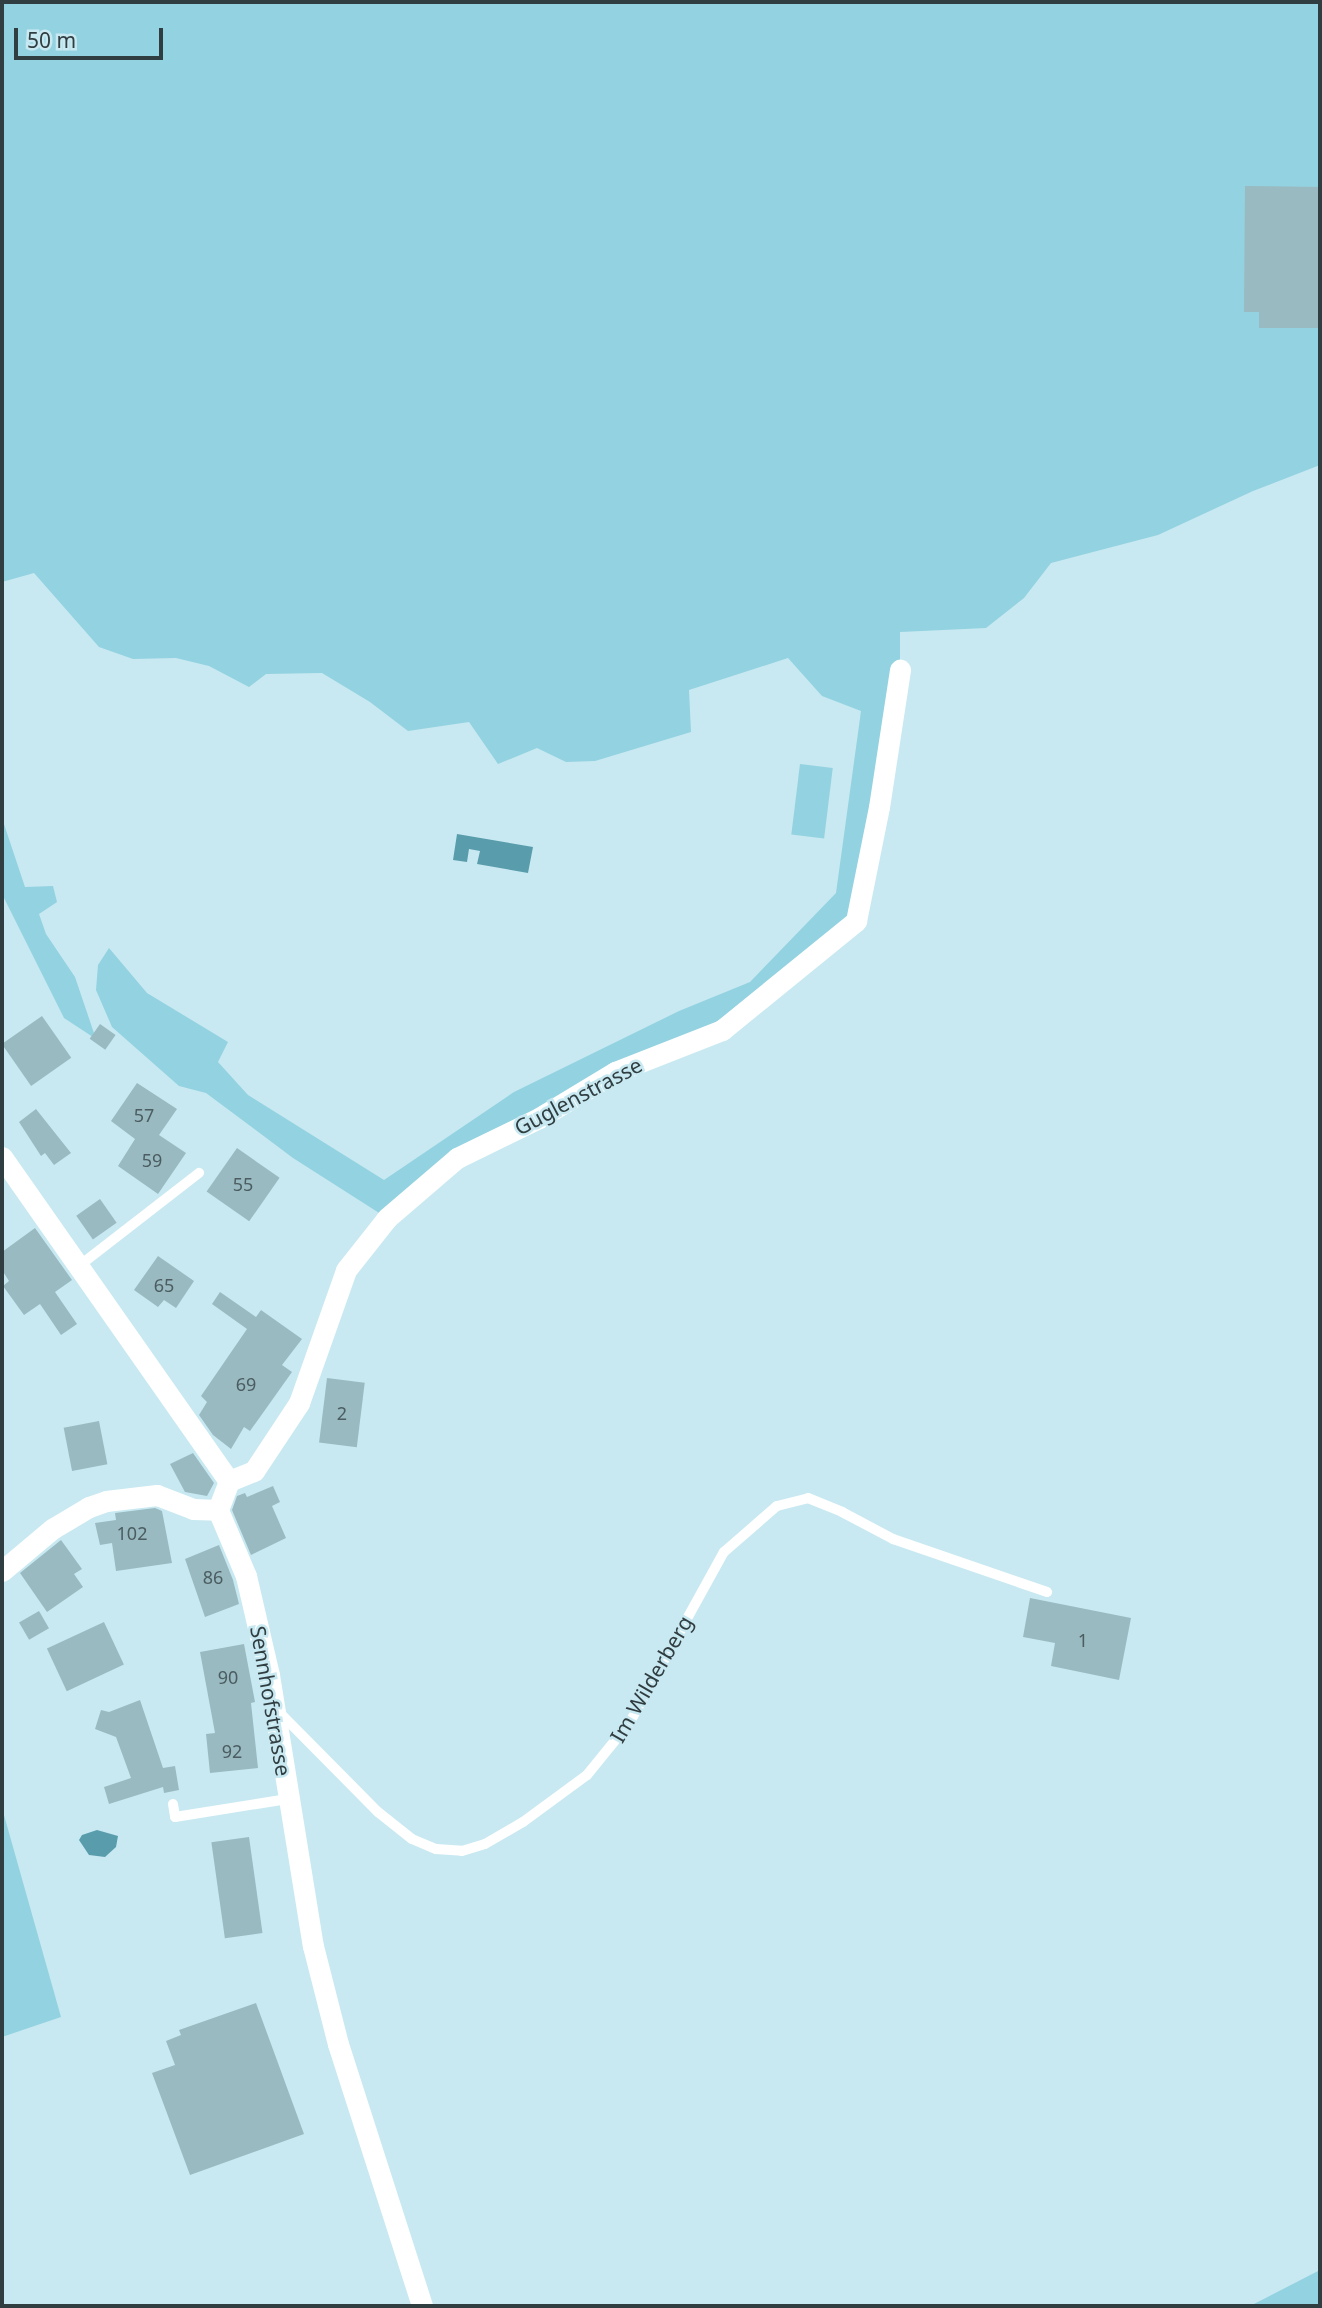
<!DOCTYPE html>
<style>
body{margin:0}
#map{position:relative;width:1322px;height:2308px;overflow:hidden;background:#c8e9f1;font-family:"Noto Sans",sans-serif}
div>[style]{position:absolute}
.green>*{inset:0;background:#93d2e0;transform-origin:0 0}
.water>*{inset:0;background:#599dad}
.building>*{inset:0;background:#99bac1;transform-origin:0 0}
.lane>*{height:10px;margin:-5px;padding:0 5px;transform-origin:5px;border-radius:5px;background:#fff}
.street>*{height:21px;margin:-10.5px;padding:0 10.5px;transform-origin:10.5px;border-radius:10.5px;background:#fff}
span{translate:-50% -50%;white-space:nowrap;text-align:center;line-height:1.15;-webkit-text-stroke:5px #c8e9f1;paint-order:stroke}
.number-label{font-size:18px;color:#4b5d61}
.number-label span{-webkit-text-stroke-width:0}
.street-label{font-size:21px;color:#313e41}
.frame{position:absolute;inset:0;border:4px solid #313e41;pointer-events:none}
.scale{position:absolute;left:14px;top:28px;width:149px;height:32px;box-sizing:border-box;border:4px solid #313e41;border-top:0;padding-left:9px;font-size:21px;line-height:24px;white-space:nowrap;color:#313e41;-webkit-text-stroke:5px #c8e9f1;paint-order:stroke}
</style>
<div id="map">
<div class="green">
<i style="clip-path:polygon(2px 2px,1320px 2px,1320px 465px,1253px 491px,1158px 535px,1051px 563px,1024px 598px,986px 628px,900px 632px,900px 670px,856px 921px,762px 1000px,457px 1158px,387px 1218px,293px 1158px,206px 1093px,179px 1086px,112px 1027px,96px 990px,98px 965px,109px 948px,147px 993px,228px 1042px,218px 1062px,248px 1095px,384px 1180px,514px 1092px,679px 1011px,750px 982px,836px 893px,861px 711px,822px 696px,788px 658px,689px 690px,691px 732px,595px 761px,566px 762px,537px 748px,498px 764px,469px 722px,408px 731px,370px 702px,322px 673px,266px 674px,249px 687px,209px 666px,176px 658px,133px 659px,99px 647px,34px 573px,2px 582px)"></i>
<i style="left:800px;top:764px;width:33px;height:71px;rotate:7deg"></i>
<i style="clip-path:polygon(2px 818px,25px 887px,53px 886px,57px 902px,39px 914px,46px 934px,75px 977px,96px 1039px,64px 1018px,2px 894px)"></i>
<i style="clip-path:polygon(2px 1808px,61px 2017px,2px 2037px)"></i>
<i style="clip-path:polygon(1320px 2270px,1320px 2306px,1249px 2306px,1250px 2306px)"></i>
</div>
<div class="water">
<i style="clip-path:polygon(457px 834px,533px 847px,528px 873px,477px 864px,480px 851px,469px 849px,467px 862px,453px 860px)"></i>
<i style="clip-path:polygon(97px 1830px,118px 1836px,116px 1847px,105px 1857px,89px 1855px,79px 1840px,82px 1835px)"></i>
</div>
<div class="building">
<i style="clip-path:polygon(1245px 186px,1320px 187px,1320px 328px,1259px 328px,1259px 312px,1244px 312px)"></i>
<i style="left:42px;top:1016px;width:51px;height:49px;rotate:55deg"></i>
<i style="left:100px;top:1024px;width:19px;height:18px;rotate:35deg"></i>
<i style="clip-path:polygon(137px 1083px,177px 1109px,159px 1135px,186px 1153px,158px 1194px,118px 1166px,135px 1139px,111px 1121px)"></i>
<i style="clip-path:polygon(36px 1109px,71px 1153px,54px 1165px,45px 1153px,41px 1156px,19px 1122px)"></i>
<i style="left:237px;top:1148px;width:52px;height:53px;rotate:35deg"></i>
<i style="left:100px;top:1199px;width:29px;height:29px;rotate:55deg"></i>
<i style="clip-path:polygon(35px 1228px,72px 1280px,55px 1292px,77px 1324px,61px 1335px,40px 1304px,24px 1315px,3px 1286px,9px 1281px,2px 1270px,2px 1252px)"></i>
<i style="clip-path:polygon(158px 1256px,194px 1281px,176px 1308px,164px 1300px,158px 1307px,134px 1290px)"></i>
<i style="clip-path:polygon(220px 1292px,256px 1317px,261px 1310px,302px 1339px,282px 1365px,292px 1372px,250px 1431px,244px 1427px,231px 1449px,213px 1435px,199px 1415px,207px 1402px,201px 1396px,247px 1329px,212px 1304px)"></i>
<i style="left:327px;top:1378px;width:38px;height:65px;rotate:7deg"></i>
<i style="left:99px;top:1421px;width:44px;height:36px;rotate:79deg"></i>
<i style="clip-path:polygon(193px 1453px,214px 1483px,207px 1496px,185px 1492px,170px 1464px)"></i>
<i style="clip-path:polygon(273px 1486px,280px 1502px,272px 1506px,286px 1538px,251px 1555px,232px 1510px,237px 1496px,245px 1493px,247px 1497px)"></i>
<i style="clip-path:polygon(155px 1508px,162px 1511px,172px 1563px,116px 1571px,112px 1543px,100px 1545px,95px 1523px,116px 1520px,115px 1513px)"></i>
<i style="clip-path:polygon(61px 1540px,82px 1569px,74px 1574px,83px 1587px,47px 1612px,20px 1573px)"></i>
<i style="clip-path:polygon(219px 1545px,233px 1580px,239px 1604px,205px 1617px,185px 1559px)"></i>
<i style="clip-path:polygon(1030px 1598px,1131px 1618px,1119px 1680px,1051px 1666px,1055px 1643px,1023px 1637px)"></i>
<i style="left:39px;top:1611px;width:20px;height:23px;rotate:60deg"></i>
<i style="left:104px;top:1622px;width:47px;height:63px;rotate:65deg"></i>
<i style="clip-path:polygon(244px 1644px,255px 1702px,251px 1703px,258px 1768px,210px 1773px,206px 1734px,215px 1733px,200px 1652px)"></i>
<i style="clip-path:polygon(140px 1700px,163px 1768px,175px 1766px,179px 1790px,164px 1793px,163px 1787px,109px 1804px,104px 1787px,131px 1778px,116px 1737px,95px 1729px,101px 1710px,109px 1712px)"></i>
<i style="left:249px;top:1837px;width:97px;height:38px;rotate:82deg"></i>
<i style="clip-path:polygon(256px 2003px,304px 2134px,190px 2175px,152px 2073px,175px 2065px,166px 2041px,181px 2035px,179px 2030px)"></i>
</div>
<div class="lane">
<i style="left:79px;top:1266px;width:152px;rotate:-37.8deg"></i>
<i style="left:278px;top:1711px;width:142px;rotate:45.3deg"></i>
<i style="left:378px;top:1812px;width:43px;rotate:38.5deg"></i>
<i style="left:412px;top:1839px;width:26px;rotate:23deg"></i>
<i style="left:436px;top:1849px;width:26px;rotate:4deg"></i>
<i style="left:462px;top:1851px;width:24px;rotate:-17deg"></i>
<i style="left:485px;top:1844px;width:44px;rotate:-30.1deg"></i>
<i style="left:523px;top:1822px;width:79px;rotate:-36.3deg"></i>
<i style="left:587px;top:1775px;width:68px;rotate:-50.9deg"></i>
<i style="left:630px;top:1722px;width:194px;rotate:-61.1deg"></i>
<i style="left:724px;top:1552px;width:70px;rotate:-41deg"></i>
<i style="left:777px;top:1506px;width:32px;rotate:-14deg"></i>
<i style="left:808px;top:1498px;width:37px;rotate:22deg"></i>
<i style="left:842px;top:1512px;width:58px;rotate:27.9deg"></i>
<i style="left:893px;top:1539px;width:163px;rotate:19deg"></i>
<i style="left:173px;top:1804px;width:13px;rotate:81deg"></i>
<i style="left:175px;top:1817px;width:114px;rotate:-9.1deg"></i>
</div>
<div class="street">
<i style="left:2px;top:1157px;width:396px;rotate:55deg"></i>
<i style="left:229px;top:1481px;width:31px;rotate:111deg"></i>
<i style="left:218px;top:1510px;width:72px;rotate:67deg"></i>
<i style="left:246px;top:1576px;width:102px;rotate:76.9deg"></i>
<i style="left:269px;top:1675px;width:275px;rotate:80.8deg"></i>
<i style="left:313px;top:1946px;width:101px;rotate:75.7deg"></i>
<i style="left:338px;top:2044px;width:275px;rotate:72.2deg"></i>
<i style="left:229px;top:1481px;width:27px;rotate:-22deg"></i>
<i style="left:254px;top:1471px;width:82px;rotate:-56.5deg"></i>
<i style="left:299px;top:1403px;width:141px;rotate:-70.5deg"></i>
<i style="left:346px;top:1270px;width:66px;rotate:-51.7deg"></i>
<i style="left:387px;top:1218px;width:92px;rotate:-40.6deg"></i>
<i style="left:457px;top:1158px;width:91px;rotate:-26deg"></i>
<i style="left:539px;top:1118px;width:89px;rotate:-31.2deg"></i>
<i style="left:615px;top:1072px;width:115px;rotate:-21.4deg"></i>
<i style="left:722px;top:1030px;width:173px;rotate:-39.1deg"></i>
<i style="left:856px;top:921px;width:116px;rotate:-78.6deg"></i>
<i style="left:879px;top:807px;width:139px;rotate:-81.3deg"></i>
<i style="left:2px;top:1571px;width:65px;rotate:-40deg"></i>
<i style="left:52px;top:1529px;width:43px;rotate:-30.7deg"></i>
<i style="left:89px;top:1507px;width:18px;rotate:-19deg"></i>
<i style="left:106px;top:1501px;width:51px;rotate:-6.7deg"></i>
<i style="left:157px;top:1495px;width:39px;rotate:21deg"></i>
<i style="left:193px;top:1509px;width:25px;rotate:2deg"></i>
</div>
<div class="number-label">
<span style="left:144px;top:1115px">57</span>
<span style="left:152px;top:1160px">59</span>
<span style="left:243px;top:1184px">55</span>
<span style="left:164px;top:1285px">65</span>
<span style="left:246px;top:1384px">69</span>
<span style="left:342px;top:1413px">2</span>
<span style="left:132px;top:1533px">102</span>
<span style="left:213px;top:1577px">86</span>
<span style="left:1083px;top:1640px">1</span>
<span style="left:228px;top:1677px">90</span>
<span style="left:232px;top:1751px">92</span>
</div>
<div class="street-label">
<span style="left:578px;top:1096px;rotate:-28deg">Guglenstrasse</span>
<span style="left:651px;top:1679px;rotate:-60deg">Im Wilderberg</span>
<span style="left:271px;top:1701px;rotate:80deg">Sennhofstrasse</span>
</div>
<div class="frame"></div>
<div class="scale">50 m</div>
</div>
